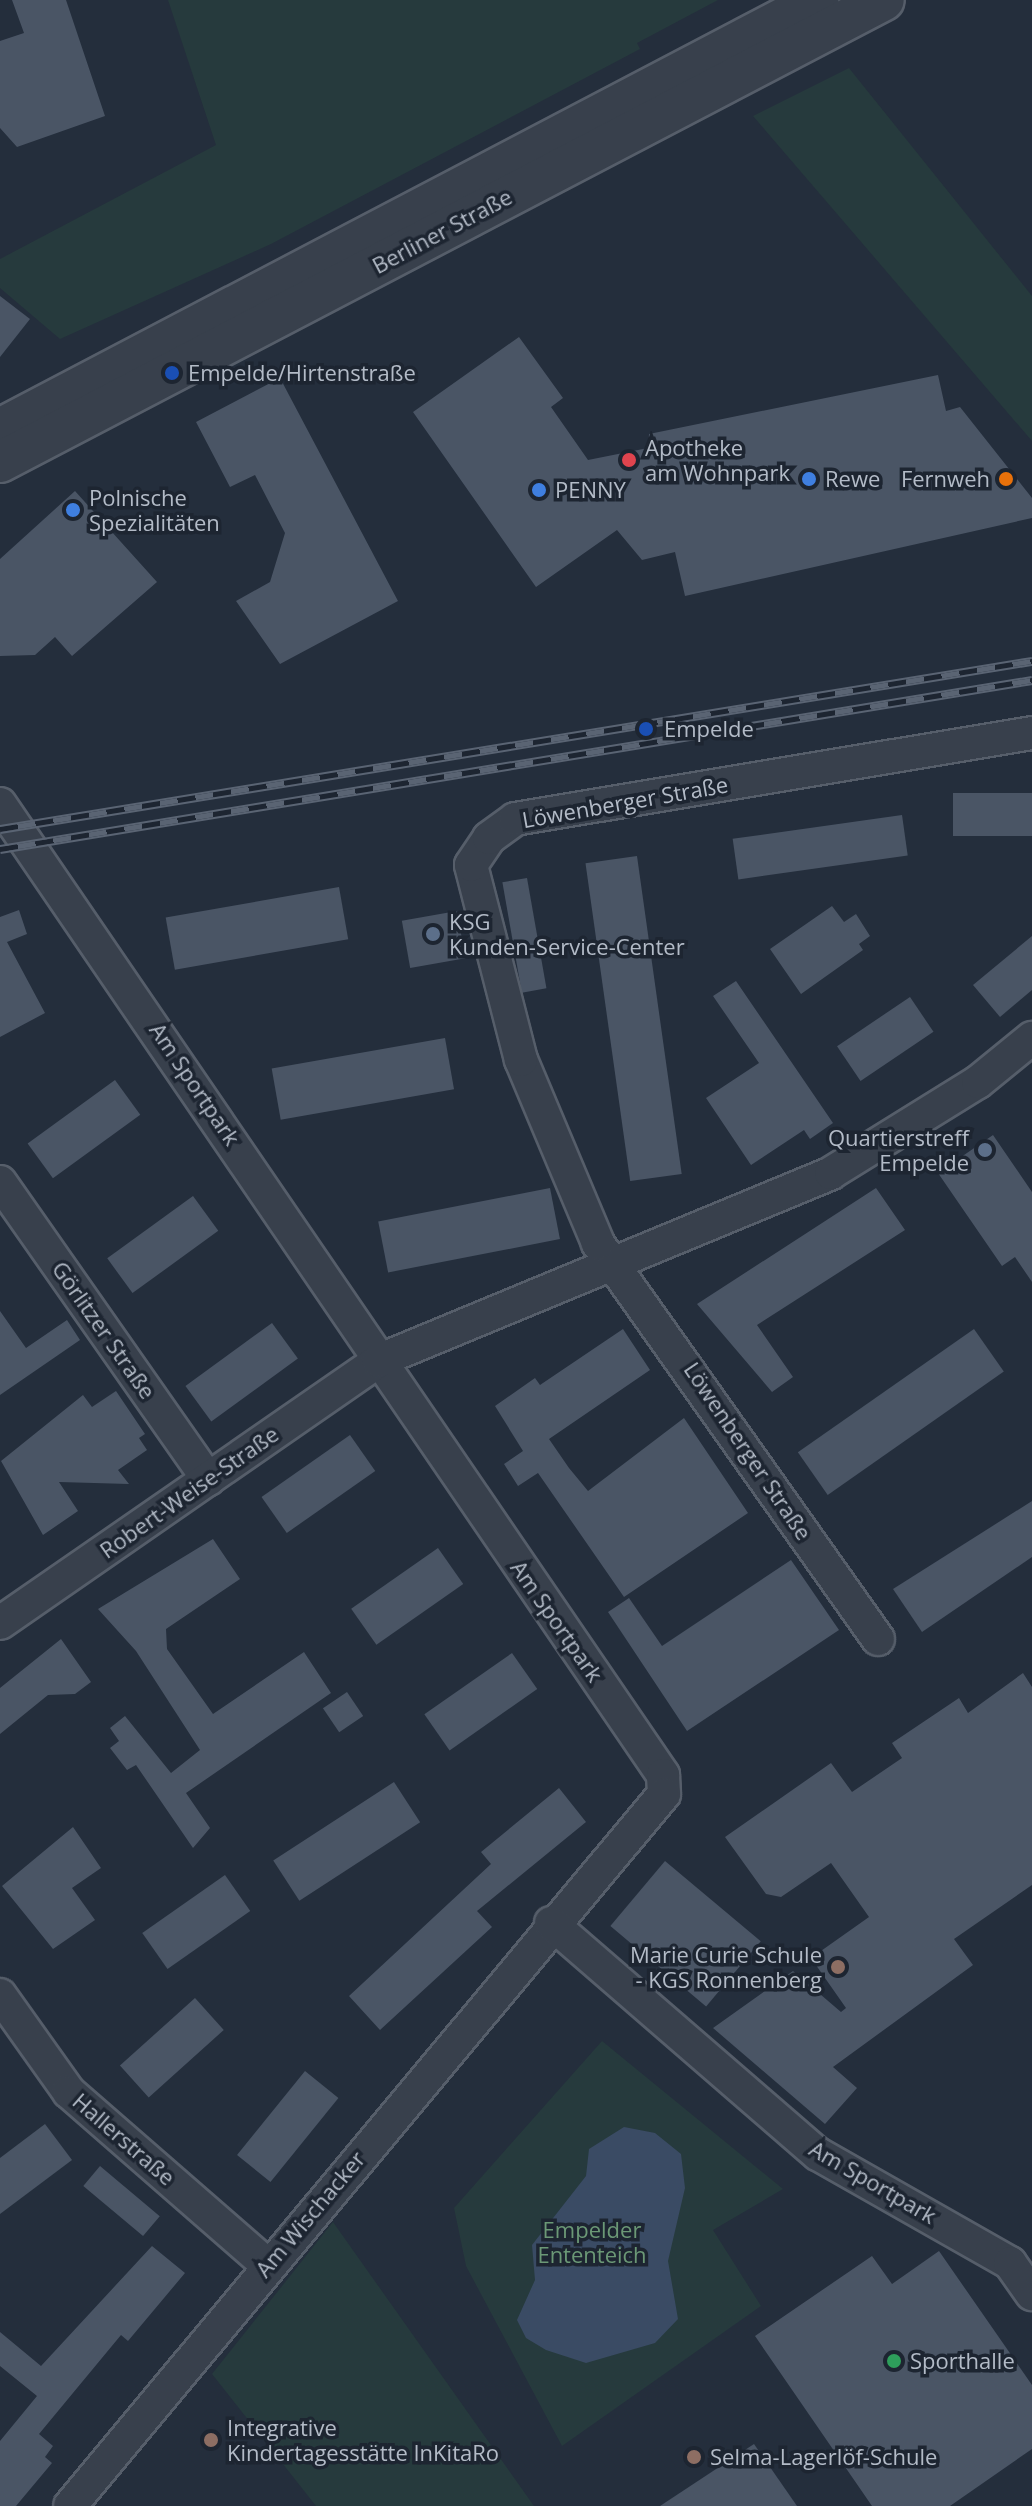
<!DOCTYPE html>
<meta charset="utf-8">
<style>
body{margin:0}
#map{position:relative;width:1032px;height:2506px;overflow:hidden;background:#242e3c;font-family:"Open Sans",sans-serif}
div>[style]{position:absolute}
.green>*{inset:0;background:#263a3d}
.water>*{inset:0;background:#3a4b64}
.building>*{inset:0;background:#4a5565;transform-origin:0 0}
.roads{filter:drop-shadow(2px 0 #565e6a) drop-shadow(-2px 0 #565e6a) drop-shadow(0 2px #565e6a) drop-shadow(0 -2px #565e6a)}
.minor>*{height:32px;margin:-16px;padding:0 16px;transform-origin:16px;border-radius:16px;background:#38404c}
.tertiary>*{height:40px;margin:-20px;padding:0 20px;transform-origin:20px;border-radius:20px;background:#38404c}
.rail>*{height:9px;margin-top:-4.5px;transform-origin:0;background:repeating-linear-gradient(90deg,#1d2531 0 18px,#5a6473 0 36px);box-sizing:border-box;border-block:2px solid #5a6473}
.dots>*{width:22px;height:22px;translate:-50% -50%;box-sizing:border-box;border:4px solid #1d2531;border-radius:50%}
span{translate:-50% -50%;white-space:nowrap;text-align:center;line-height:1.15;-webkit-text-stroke:7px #1d2531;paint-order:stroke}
.street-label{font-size:22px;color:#b3bbc7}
.poi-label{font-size:22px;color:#b3bbc7}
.left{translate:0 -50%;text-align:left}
.right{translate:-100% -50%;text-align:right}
.park-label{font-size:22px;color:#6b9876}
</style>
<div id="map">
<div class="green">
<i style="clip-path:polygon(168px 0,718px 0,637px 43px,640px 49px,271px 244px,60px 339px,0 288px,0 259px,216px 145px)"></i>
<i style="clip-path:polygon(849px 68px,1032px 296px,1032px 441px,753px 116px)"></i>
<i style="clip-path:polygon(602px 2041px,783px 2189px,713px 2230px,761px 2306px,562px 2446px,466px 2266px,454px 2208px)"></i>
<i style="clip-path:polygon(333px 2222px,534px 2506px,316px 2506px,212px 2374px)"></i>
</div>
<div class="water">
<i style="clip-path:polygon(624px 2127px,655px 2133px,681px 2154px,685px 2188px,668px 2261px,678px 2319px,655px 2343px,586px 2363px,546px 2350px,526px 2338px,517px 2320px,535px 2280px,532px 2245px,586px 2176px,589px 2149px)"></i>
</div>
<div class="building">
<i style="clip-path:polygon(12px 0,66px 0,105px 116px,17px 147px,0 128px,0 41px,24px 33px)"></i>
<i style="clip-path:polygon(0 296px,30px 319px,0 357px)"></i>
<i style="clip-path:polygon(519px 337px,563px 398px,551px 407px,588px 460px,648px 448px,649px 434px,938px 375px,946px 411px,960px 407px,1032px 498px,1032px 518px,685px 596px,675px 552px,642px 560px,617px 530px,536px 587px,413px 412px)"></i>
<i style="clip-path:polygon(280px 378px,398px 601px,280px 664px,236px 601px,270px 582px,285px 533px,255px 475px,230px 487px,196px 422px)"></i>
<i style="clip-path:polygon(75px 491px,157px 582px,72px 656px,55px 637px,35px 655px,0 656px,0 559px)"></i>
<i style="left:1032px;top:793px;width:43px;height:79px;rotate:90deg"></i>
<i style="left:902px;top:815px;width:41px;height:171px;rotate:82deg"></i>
<i style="left:637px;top:856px;width:321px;height:52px;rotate:82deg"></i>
<i style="left:527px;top:878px;width:112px;height:25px;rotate:80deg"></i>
<i style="left:339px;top:887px;width:53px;height:176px;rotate:80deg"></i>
<i style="clip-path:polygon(832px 906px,844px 922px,856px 914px,870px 936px,859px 944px,863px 950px,801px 994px,770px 949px)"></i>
<i style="clip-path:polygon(19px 910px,27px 934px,7px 942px,45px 1013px,0 1037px,0 917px)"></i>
<i style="left:457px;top:911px;width:48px;height:56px;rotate:80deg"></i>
<i style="clip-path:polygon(1032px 936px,1032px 990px,1000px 1017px,973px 985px)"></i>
<i style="clip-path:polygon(736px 981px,833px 1123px,810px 1139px,804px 1130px,751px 1165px,706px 1098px,759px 1063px,713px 996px)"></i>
<i style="left:910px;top:997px;width:42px;height:88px;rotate:56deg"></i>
<i style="left:445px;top:1038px;width:52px;height:176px;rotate:80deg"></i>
<i style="left:115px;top:1080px;width:43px;height:108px;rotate:54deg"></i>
<i style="clip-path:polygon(993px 1135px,1032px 1192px,1032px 1282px,1015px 1257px,1002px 1266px,938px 1173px)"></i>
<i style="left:550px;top:1188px;width:52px;height:175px;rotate:79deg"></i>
<i style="clip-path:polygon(876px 1188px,905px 1230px,757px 1325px,793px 1377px,772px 1392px,697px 1304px)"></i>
<i style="left:193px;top:1196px;width:43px;height:106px;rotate:54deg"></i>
<i style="clip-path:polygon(0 1311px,26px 1348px,67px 1320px,80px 1340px,0 1395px)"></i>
<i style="left:272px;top:1323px;width:44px;height:107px;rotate:54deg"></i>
<i style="clip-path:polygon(623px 1329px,650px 1370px,549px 1439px,569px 1468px,588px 1491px,684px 1418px,748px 1513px,624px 1597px,538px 1473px,518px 1486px,504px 1464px,523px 1451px,495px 1406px,535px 1378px,540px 1385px)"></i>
<i style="left:974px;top:1329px;width:52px;height:215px;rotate:55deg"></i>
<i style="clip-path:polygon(116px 1391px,145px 1434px,139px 1438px,147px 1450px,118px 1470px,129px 1484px,59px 1482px,78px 1511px,43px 1535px,1px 1461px,83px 1395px,92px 1407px)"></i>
<i style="left:350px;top:1435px;width:44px;height:108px;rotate:55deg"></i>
<i style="clip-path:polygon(1032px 1501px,1032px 1557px,922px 1632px,893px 1589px)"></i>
<i style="clip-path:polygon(213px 1539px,240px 1579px,166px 1629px,167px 1649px,213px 1714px,304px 1652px,331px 1693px,186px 1793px,210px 1828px,193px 1848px,136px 1765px,127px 1770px,110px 1748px,119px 1741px,110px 1728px,125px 1716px,171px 1773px,200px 1750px,136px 1651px,98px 1609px)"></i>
<i style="left:438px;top:1548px;width:44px;height:106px;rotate:55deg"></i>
<i style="clip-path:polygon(791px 1560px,839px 1630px,687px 1731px,608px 1612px,629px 1598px,662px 1646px)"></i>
<i style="clip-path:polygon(61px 1639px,91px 1682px,75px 1694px,48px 1695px,0 1734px,0 1688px)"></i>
<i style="left:512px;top:1653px;width:44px;height:107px;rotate:55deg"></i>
<i style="clip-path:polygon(1023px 1673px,1032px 1687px,1032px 1885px,954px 1939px,973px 1965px,833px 2067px,857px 2088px,825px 2124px,713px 2028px,793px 1971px,841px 2012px,846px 2008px,811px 1958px,869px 1917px,831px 1863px,781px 1897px,766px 1894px,725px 1837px,831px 1763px,852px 1792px,902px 1758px,892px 1743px,959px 1698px,968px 1713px)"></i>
<i style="left:347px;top:1692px;width:29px;height:29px;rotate:56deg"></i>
<i style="left:394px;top:1782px;width:48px;height:144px;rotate:57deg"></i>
<i style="clip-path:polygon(559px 1788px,586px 1822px,477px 1911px,492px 1927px,380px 2030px,349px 1996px,491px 1864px,481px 1852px)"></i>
<i style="clip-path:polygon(73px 1827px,101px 1868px,72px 1888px,95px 1920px,53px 1949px,2px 1886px)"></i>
<i style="left:665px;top:1861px;width:125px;height:85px;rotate:40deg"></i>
<i style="left:225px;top:1875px;width:44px;height:101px;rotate:55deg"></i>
<i style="left:195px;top:1998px;width:43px;height:101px;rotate:48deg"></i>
<i style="left:305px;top:2071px;width:43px;height:108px;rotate:39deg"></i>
<i style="clip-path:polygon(45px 2124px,72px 2160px,0 2214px,0 2158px)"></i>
<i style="left:100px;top:2166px;width:78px;height:26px;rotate:40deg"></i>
<i style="clip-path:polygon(152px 2246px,185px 2273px,128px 2341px,121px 2335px,39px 2434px,53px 2446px,45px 2457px,52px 2463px,16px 2506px,0 2506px,0 2441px,37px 2396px,0 2366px,0 2332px,41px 2366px)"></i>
<i style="clip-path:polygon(939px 2251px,1032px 2385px,1032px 2449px,950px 2506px,872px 2506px,755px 2336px,872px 2256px,892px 2284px)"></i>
<i style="clip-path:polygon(754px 2444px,797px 2506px,660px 2506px)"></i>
</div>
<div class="roads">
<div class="minor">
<i style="left:0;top:804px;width:1176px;rotate:55.67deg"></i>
<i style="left:663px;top:1775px;width:19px;rotate:87deg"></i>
<i style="left:664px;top:1794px;width:927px;rotate:129.84deg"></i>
<i style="left:0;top:1182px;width:363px;rotate:55deg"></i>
<i style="left:0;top:1623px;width:460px;rotate:-34.7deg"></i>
<i style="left:378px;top:1361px;width:490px;rotate:-22.5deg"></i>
<i style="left:831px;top:1173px;width:173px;rotate:-31.8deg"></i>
<i style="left:978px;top:1082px;width:70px;rotate:-39.2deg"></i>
<i style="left:878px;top:1639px;width:485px;rotate:-125.3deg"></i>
<i style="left:598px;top:1243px;width:199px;rotate:-112.8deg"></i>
<i style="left:521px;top:1060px;width:201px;rotate:-104.4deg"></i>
<i style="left:471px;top:865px;width:32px;rotate:-56deg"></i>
<i style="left:489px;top:838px;width:32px;rotate:-36deg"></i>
<i style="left:515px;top:819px;width:524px;rotate:-9.44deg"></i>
<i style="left:551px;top:1923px;width:353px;rotate:40.9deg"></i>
<i style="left:818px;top:2154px;width:221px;rotate:29.6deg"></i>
<i style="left:1010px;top:2263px;width:38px;rotate:55deg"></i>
<i style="left:0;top:1995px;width:119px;rotate:54.6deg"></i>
<i style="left:69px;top:2092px;width:263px;rotate:41.1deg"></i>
</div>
<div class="tertiary">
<i style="left:0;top:429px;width:924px;rotate:-27.67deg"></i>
<i style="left:0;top:462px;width:997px;rotate:-27.59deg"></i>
</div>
</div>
<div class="rail">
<i style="left:0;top:829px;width:1046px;rotate:-9.25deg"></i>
<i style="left:0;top:849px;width:1046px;rotate:-9.3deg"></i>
</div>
<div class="dots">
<i style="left:172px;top:373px;background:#1a4fb4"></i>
<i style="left:629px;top:460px;background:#e0444e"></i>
<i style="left:809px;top:479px;background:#3f7fe0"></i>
<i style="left:1006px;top:479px;background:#e8710a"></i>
<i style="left:539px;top:490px;background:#3f7fe0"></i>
<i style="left:73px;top:510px;background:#3f7fe0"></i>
<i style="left:646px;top:729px;background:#1a4fb4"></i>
<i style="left:433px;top:934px;background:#5c6f8a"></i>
<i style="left:985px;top:1150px;background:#5c6f8a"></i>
<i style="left:838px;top:1967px;background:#8d6e63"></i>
<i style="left:894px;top:2361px;background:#2e9e5b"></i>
<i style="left:211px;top:2440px;background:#8d6e63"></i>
<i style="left:694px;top:2457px;background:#8d6e63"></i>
</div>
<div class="street-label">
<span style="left:442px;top:231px;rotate:-28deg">Berliner Straße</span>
<span style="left:625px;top:802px;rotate:-10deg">Löwenberger Straße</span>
<span style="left:195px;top:1084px;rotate:56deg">Am Sportpark</span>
<span style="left:104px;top:1330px;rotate:55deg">Görlitzer Straße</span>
<span style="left:748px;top:1451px;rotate:56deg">Löwenberger Straße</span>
<span style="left:189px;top:1492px;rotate:-35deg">Robert-Weise-Straße</span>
<span style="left:557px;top:1621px;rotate:55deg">Am Sportpark</span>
<span style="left:124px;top:2139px;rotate:41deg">Hallerstraße</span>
<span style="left:873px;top:2182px;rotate:30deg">Am Sportpark</span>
<span style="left:310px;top:2214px;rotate:-50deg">Am Wischacker</span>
</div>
<div class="poi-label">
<span class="left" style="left:188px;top:373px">Empelde/Hirtenstraße</span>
<span class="left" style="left:645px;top:460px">Apotheke<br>am Wohnpark</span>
<span class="left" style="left:825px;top:479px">Rewe</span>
<span class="right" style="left:990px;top:479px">Fernweh</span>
<span class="left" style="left:555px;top:490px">PENNY</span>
<span class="left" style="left:89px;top:510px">Polnische<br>Spezialitäten</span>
<span class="left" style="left:664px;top:729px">Empelde</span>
<span class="left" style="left:449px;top:934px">KSG<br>Kunden-Service-Center</span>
<span class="right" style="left:969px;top:1150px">Quartierstreff<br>Empelde</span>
<span class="right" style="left:822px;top:1967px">Marie Curie Schule<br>- KGS Ronnenberg</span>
<span class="left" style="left:910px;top:2361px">Sporthalle</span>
<span class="left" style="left:227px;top:2440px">Integrative<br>Kindertagesstätte InKitaRo</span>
<span class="left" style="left:710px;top:2457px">Selma-Lagerlöf-Schule</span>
</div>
<div class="park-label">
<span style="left:592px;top:2242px">Empelder<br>Ententeich</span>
</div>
</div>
